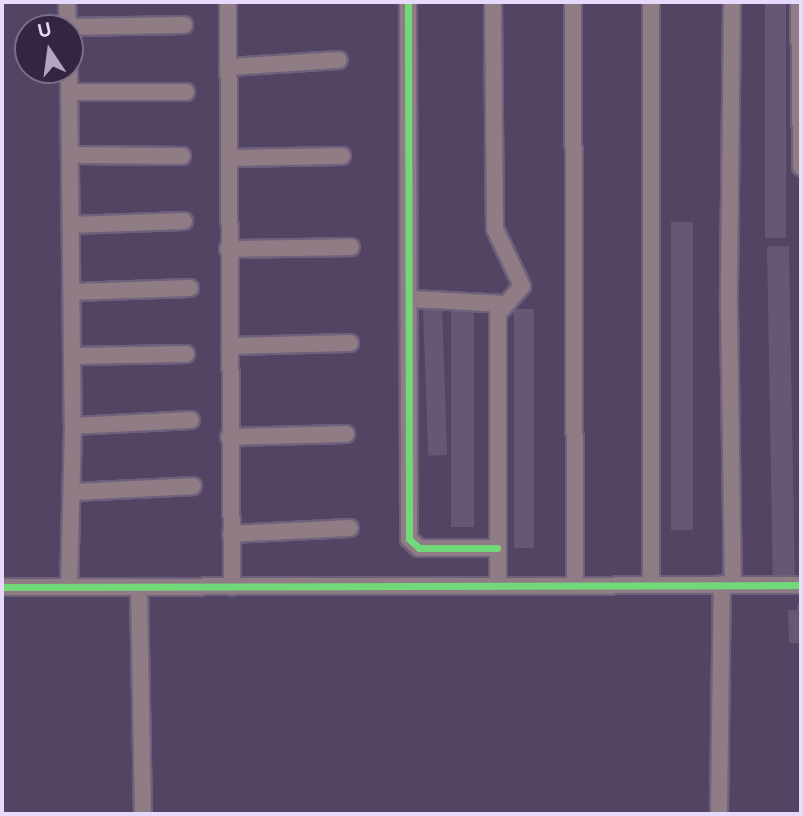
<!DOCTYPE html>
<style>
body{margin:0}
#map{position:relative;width:803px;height:816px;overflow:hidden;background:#534463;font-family:Figtree,sans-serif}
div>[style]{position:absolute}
.building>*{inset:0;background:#665874;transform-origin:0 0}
.roads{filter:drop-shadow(2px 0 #6e617c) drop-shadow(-2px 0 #6e617c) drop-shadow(0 2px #6e617c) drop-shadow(0 -2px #6e617c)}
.street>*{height:16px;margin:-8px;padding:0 8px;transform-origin:8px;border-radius:8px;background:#907c85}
.cycleway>*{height:7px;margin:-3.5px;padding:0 3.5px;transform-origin:3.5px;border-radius:3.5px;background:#71d979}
span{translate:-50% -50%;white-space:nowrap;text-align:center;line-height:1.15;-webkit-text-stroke:7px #322640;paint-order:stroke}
.frame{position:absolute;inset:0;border:4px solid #e7d9fb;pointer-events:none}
.north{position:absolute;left:14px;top:14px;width:70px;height:70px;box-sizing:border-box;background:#322640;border:2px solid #7a6e8b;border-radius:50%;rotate:347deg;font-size:19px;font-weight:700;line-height:28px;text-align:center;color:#e7d9fb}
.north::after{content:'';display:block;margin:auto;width:24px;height:32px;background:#b3a5c6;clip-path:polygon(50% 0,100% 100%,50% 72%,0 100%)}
</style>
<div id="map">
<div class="building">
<i style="left:765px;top:2px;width:21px;height:236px"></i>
<i style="left:693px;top:222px;width:308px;height:22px;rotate:90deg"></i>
<i style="left:789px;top:246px;width:329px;height:22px;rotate:89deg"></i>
<i style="left:442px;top:306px;width:149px;height:19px;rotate:88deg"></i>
<i style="left:451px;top:309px;width:23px;height:218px"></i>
<i style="left:534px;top:309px;width:239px;height:20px;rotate:90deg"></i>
<i style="clip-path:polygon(797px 604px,801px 604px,801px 643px,789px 643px,788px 610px,797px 610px)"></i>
</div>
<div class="roads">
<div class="street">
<i style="left:67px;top:2px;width:26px;rotate:88deg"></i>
<i style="left:228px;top:2px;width:585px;rotate:89.61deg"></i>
<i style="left:408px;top:2px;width:537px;rotate:89.89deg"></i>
<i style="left:409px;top:539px;width:13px;rotate:42deg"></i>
<i style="left:419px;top:548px;width:78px"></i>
<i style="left:493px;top:2px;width:227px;rotate:89.5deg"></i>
<i style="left:495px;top:229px;width:63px;rotate:64.7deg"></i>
<i style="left:522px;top:286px;width:37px;rotate:131deg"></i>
<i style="left:498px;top:314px;width:271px;rotate:90deg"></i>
<i style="left:573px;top:2px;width:581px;rotate:89.8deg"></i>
<i style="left:732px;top:2px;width:306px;rotate:90.6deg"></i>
<i style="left:729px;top:308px;width:277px;rotate:89.2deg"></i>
<i style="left:799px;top:2px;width:165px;rotate:89.3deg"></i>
<i style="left:68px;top:27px;width:116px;rotate:-1deg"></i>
<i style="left:229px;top:67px;width:110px;rotate:-3.6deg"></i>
<i style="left:69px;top:70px;width:356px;rotate:89.4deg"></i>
<i style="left:73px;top:426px;width:161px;rotate:91.4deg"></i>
<i style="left:69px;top:92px;width:117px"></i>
<i style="left:70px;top:155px;width:112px;rotate:0.5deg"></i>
<i style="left:229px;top:158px;width:113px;rotate:-1deg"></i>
<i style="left:71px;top:225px;width:113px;rotate:-2deg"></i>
<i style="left:228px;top:249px;width:123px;rotate:-0.9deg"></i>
<i style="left:72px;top:292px;width:118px;rotate:-1.9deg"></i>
<i style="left:411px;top:299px;width:91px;rotate:3.1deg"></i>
<i style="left:231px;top:346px;width:119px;rotate:-1.4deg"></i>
<i style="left:72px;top:356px;width:114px;rotate:-1deg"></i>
<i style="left:73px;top:426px;width:118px;rotate:-2.9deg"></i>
<i style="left:229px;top:437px;width:117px;rotate:-1.5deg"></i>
<i style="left:72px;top:492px;width:121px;rotate:-2.8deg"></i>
<i style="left:231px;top:534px;width:119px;rotate:-2.9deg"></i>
<i style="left:651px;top:584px;width:582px;rotate:-90deg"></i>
<i style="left:2px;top:587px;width:799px;rotate:-0.14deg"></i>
<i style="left:139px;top:587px;width:227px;rotate:89deg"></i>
<i style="left:719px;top:814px;width:230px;rotate:-89.3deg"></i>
</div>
</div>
<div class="cycleway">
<i style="left:408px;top:2px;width:537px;rotate:89.89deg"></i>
<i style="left:409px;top:539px;width:13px;rotate:42deg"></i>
<i style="left:419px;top:548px;width:78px"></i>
<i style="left:2px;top:587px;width:799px;rotate:-0.14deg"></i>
</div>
<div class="frame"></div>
<div class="north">U</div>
</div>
